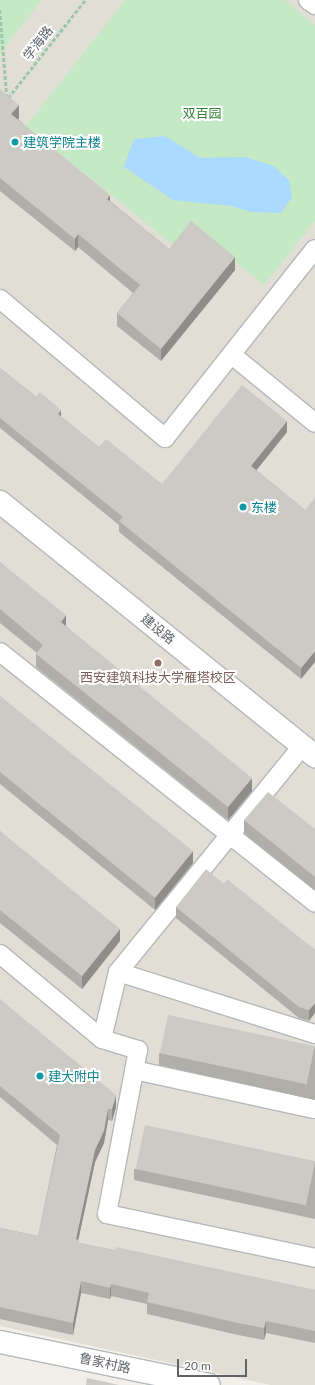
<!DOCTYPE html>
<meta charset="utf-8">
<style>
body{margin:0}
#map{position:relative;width:315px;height:1385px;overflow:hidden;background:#f1efe8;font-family:Lato,"Noto Sans SC",sans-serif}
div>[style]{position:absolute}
.education>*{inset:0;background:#e1ded6}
.green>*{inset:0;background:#c5e8c5}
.water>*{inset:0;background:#aadaff}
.path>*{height:2.5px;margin-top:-1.25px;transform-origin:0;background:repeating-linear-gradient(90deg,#9cc7a9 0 4px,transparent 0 6px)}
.roads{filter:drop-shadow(1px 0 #b5b8bc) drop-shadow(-1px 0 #b5b8bc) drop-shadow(0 1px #b5b8bc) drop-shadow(0 -1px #b5b8bc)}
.street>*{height:18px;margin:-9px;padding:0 9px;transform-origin:9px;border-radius:9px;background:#fff}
.secondary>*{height:22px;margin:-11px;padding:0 11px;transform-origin:11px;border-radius:11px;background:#fff}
.wall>*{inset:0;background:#afaea9}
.shaded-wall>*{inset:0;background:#8f8d8a}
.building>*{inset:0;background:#cccac5;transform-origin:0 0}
.dots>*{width:11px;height:11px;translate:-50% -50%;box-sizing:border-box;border:2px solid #fff;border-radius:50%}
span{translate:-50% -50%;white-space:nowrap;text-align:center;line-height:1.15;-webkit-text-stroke:4px #fff;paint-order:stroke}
.street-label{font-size:13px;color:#5f6368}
.park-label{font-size:13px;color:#348238}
.culture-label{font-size:13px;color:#0d838f}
.left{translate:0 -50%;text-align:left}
.education-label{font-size:13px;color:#785e54}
.scale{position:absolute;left:177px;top:1359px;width:70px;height:18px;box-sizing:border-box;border:2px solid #5f6368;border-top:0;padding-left:5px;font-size:12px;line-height:14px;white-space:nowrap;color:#5f6368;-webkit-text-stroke:3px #fff;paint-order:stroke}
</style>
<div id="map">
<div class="education">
<i style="clip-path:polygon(0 0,315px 0,315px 1385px,271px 1385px,0 1326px)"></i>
</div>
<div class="green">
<i style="clip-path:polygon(0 0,42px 0,0 53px)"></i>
<i style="clip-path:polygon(125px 0,285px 0,315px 25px,315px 221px,264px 285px,189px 225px,173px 245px,26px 126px)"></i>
</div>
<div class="water">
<i style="clip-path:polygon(165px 136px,200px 158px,246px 157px,273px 166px,289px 180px,292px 197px,281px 213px,252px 212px,231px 206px,173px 200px,124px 167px,134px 139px)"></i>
</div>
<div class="path">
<i style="left:0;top:10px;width:87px;rotate:85.4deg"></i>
<i style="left:8px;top:98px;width:125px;rotate:-51.8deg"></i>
</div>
<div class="roads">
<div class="street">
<i style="left:308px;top:0;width:9px;rotate:36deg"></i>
<i style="left:0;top:299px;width:216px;rotate:40.1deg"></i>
<i style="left:165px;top:438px;width:241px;rotate:-51.6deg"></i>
<i style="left:232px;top:355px;width:107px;rotate:39.3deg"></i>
<i style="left:0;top:652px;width:403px;rotate:38.5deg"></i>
<i style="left:0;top:954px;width:133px;rotate:39.8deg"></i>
<i style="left:102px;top:1039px;width:38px;rotate:17deg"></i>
<i style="left:138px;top:1050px;width:167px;rotate:100.7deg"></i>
<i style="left:107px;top:1214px;width:213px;rotate:11.9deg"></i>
<i style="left:118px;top:972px;width:207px;rotate:17.5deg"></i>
<i style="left:102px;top:1039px;width:69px;rotate:-76.6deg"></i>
<i style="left:118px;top:972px;width:291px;rotate:-50.8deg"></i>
<i style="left:134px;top:1070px;width:185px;rotate:12.2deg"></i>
</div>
<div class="secondary">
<i style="left:0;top:502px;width:405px;rotate:38.9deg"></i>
<i style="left:0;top:1342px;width:213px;rotate:11.6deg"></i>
</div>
</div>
<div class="wall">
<i style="clip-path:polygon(0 89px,19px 118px,18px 119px,110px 201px,169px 249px,235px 270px,161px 361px,117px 326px,117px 313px,133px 293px,78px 247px,75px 251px,0 191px)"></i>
<i style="clip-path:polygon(0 368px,99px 447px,162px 484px,287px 432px,256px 470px,305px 510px,301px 679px,119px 532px,119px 525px,0 428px)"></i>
<i style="clip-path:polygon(0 562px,66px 626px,252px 791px,228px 820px,36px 667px,36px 654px,37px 653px,0 623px)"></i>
<i style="clip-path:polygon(0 696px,193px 863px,155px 910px,0 784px)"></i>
<i style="clip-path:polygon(244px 820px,315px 829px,315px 890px,244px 833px)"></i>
<i style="clip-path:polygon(0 831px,120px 941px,82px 989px,0 923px)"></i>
<i style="clip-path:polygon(224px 884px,315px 950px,309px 1021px,299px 1018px,176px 918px,176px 907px)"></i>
<i style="clip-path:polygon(0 999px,116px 1107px,112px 1121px,108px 1120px,104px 1143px,95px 1162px,78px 1240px,79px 1243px,315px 1290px,315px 1343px,266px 1333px,264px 1340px,238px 1335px,147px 1314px,147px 1304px,111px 1296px,110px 1299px,81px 1293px,73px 1335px,0 1319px,0 1228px,38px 1236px,57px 1145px,0 1097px)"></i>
<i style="clip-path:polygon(315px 1047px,315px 1100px,159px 1065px,159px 1053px)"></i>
<i style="clip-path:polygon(315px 1162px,315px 1219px,134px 1180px,134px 1169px)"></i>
</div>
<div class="shaded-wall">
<i style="clip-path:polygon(19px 105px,19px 118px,11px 127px,11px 114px)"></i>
<i style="clip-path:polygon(110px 195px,110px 207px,107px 199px)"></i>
<i style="clip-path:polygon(78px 234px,78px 247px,75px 251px,75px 239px)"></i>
<i style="clip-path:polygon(235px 257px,235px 270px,161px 361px,161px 349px)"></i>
<i style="clip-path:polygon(61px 410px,61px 421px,58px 414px)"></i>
<i style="clip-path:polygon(287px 421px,287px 432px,251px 477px,251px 466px)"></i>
<i style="clip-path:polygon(66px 615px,66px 629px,61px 622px)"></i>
<i style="clip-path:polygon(315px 651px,315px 662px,301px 679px,301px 668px)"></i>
<i style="clip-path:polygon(252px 778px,252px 791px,228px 820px,228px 807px)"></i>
<i style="clip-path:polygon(193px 851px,193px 863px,155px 910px,155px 898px)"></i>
<i style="clip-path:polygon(120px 929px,120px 941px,82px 989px,82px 976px)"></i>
<i style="clip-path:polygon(315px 1003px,315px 1013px,309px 1021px,309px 1010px)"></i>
<i style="clip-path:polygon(116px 1095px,116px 1107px,112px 1121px,112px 1109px)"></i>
<i style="clip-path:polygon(108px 1109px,108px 1120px,104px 1143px,95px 1162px,76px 1251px,76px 1239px,95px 1150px)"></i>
<i style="clip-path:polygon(81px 1281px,81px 1293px,73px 1335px,73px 1323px)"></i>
<i style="clip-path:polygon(111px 1284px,111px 1296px,110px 1299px,110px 1288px)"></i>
<i style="clip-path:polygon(266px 1321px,266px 1333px,264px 1340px,264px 1328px)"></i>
</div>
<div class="building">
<i style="clip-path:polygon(0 89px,19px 105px,11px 114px,110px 195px,107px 199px,169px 249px,191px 221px,235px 257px,161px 349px,117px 313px,140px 285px,78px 234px,75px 239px,0 178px)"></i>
<i style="clip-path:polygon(0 368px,36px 397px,40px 392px,61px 410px,58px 414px,99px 447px,106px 439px,162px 484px,242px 385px,287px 421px,251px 466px,305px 510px,315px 497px,315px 651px,301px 668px,119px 521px,123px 517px,0 418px)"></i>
<i style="clip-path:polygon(0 562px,66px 615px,61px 622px,252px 778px,228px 807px,36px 654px,43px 645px,0 609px)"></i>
<i style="clip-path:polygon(0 696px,193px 851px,155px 898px,0 772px)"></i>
<i style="clip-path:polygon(268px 792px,315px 829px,315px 877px,244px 820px)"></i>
<i style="clip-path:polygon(0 831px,120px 929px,82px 976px,0 910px)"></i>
<i style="clip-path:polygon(206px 869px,224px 884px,227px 879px,315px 950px,315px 1003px,309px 1010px,299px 1007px,176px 907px)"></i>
<i style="clip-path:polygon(0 999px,116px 1095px,112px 1109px,108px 1109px,104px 1131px,95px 1150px,76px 1239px,79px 1240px,79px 1243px,115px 1250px,116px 1247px,315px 1290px,315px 1331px,266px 1321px,264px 1328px,238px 1323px,147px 1302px,149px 1293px,111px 1284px,110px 1288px,81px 1281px,73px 1323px,0 1307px,0 1228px,38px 1236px,60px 1135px,0 1086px)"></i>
<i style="left:168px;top:1015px;width:150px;height:39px;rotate:12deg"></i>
<i style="left:145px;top:1125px;width:174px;height:45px;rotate:12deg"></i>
<i style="clip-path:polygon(87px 1378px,119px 1385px,86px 1385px)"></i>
</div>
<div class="dots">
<i style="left:15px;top:142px;background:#0f9aa8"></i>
<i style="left:243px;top:507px;background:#0f9aa8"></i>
<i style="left:158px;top:663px;background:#8d6e63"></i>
<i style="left:40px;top:1076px;background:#0f9aa8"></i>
</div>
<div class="street-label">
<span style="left:38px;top:43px;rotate:-52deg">学海路</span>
<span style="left:158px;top:629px;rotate:39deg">建设路</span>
<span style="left:105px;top:1363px;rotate:12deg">鲁家村路</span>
</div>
<div class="park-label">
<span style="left:202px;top:113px">双百园</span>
</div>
<div class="culture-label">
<span class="left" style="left:23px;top:142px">建筑学院主楼</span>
<span class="left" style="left:251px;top:507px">东楼</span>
<span class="left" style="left:48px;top:1076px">建大附中</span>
</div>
<div class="education-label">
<span style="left:158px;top:677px">西安建筑科技大学雁塔校区</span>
</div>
<div class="scale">20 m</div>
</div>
